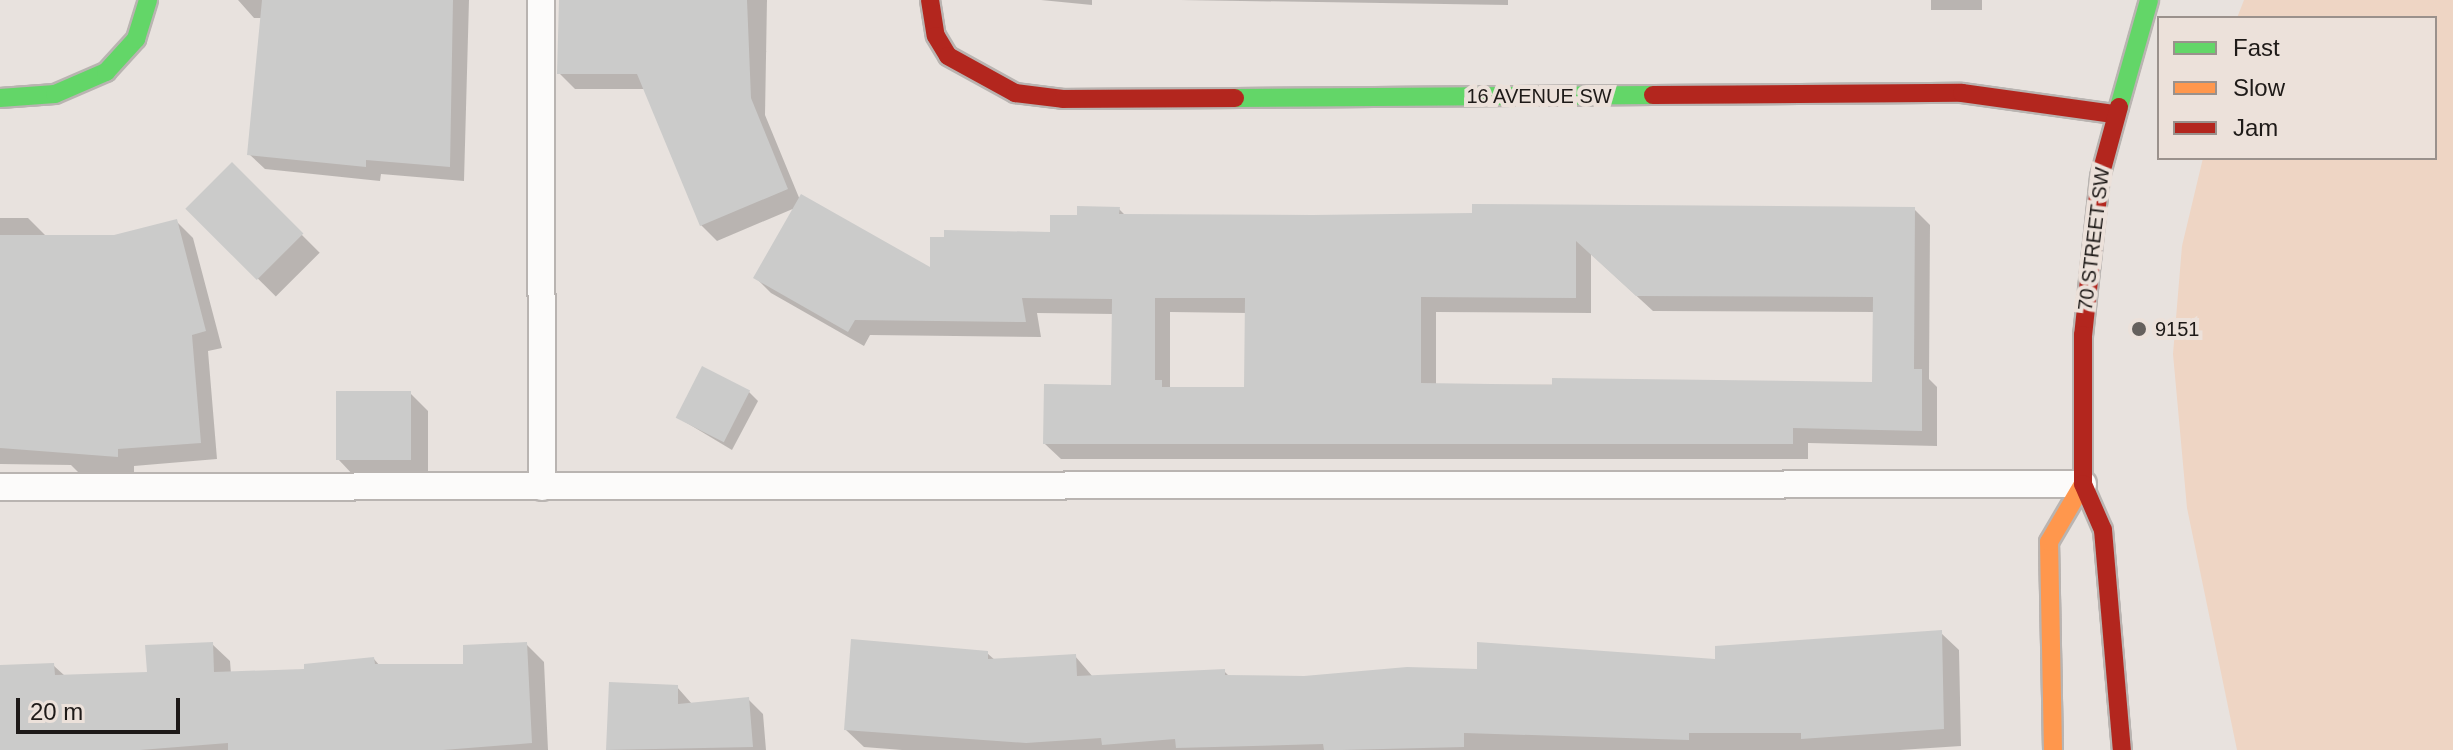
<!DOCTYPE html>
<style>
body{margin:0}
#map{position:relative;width:2453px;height:750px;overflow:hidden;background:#e8e2de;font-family:Helvetica,sans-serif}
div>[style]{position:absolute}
.green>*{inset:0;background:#eed5c4}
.shadow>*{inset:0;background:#0003;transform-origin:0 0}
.building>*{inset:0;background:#cbcbca;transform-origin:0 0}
.roads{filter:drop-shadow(2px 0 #b9b4b1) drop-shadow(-2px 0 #b9b4b1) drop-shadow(0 2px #b9b4b1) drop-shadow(0 -2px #b9b4b1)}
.lane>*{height:26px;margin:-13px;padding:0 13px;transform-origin:13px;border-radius:13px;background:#fcfbfa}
.fast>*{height:18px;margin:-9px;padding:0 9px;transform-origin:9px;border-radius:9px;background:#63d668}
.slow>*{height:18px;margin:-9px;padding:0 9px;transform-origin:9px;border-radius:9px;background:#ff974d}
.jam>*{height:18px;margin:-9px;padding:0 9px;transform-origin:9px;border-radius:9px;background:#b3261e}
.dots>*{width:22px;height:22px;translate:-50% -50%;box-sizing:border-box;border:4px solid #ece1da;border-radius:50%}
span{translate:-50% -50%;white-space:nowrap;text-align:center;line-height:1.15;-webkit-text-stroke:8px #ece1da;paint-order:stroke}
.street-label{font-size:20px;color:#1e1a18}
.poi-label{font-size:20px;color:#1e1a18}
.left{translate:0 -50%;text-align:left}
.legend{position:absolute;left:2157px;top:16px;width:280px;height:144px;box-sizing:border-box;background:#ece1da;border:2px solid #9a918c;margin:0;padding:10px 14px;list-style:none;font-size:24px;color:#1e1a18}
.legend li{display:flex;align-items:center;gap:16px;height:40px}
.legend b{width:40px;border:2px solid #9a918c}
.scale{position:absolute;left:16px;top:698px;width:164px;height:36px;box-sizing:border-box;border:4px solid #1e1a18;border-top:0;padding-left:10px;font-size:24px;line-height:28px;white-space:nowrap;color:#1e1a18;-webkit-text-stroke:6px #ece1da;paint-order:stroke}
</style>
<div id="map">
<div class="green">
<i style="clip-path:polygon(2244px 0,2453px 0,2453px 750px,2237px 750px,2187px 508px,2173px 354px,2182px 246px,2203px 158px,2435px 158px,2435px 18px,2237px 18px)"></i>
</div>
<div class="shadow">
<i style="clip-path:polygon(238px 0,469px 0,464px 181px,381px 174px,380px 181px,265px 169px,249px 154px,262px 18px,254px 18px)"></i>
<i style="clip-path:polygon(evenodd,559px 0,767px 0,765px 115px,800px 200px,932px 271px,1052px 234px,1079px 217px,1119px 209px,1126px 216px,1313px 217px,1914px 209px,1930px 225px,1929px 379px,1937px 387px,1937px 446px,1808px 443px,1808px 459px,1061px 459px,1045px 444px,1113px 387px,1113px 314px,1037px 313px,1041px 337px,870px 335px,864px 346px,771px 293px,755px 277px,795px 208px,717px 241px,701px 225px,646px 89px,575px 89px,559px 73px,559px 0,1591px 254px,1653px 311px,1875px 312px,1874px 384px,1436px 385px,1436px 312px,1591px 313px,1591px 254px,559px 0,1170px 312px,1247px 313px,1246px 389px,1170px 389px,1170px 312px)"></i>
<i style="clip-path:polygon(1041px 0,1092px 0,1092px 5px)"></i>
<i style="clip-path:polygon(1180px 0,1800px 0,1508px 0,1508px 5px)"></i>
<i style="left:1931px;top:0;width:51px;height:10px"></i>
<i style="left:232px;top:165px;width:124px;height:62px;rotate:45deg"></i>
<i style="clip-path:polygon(0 218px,28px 218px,45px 235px,114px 237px,176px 221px,193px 238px,222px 348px,208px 351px,217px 459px,134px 466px,134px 473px,79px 473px,71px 465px,0 464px)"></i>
<i style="clip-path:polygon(749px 392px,758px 401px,732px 450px,677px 417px)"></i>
<i style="clip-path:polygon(410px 393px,428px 411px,428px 478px,355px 477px,338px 459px)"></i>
<i style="clip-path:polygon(1941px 633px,1959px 650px,1961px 746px,1900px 750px,902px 750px,864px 747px,846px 730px,987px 653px,996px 661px,1075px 656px,1093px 677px,1224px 671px,1230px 677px,1304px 678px,1717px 661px)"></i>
<i style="clip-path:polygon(212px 644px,230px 661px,231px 674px,306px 671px,374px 659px,380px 666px,466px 666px,526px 644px,544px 662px,548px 750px,0 750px,0 667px,53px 665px,65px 676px,149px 674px)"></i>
<i style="clip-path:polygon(611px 684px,677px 687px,692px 704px,748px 699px,763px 714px,766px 750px,608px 750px)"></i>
</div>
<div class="building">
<i style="clip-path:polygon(262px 0,453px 0,450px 167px,366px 160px,366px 167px,247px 155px)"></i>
<i style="clip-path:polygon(559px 0,747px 0,751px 98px,788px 189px,700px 226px,637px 74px,557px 74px)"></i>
<i style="left:232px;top:162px;width:101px;height:66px;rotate:45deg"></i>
<i style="clip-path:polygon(evenodd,801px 194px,930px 267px,930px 237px,944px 237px,944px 230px,1050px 232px,1050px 215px,1077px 215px,1077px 206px,1120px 207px,1119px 214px,1313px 215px,1472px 213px,1472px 204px,1915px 207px,1914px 369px,1922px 369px,1922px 431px,1793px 428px,1793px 444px,1043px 444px,1044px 384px,1111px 385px,1112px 299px,1022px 298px,1026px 322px,855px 320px,848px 332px,753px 278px,801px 194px,1576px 241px,1636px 296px,1873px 297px,1872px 382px,1552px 378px,1552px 385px,1421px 383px,1421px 297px,1576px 298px,1576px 241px,801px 194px,1155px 298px,1245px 298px,1244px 387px,1162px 387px,1162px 380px,1155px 380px,1155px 298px)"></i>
<i style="clip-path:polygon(177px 219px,206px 331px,192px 335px,201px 443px,118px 449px,118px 457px,0 448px,0 235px,114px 235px)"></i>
<i style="left:702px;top:366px;width:54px;height:58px;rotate:27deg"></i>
<i style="left:336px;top:391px;width:75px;height:69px"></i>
<i style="clip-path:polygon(1942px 630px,1944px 729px,1801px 739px,1801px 733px,1689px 733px,1689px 740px,1464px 733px,1464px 747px,1342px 750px,1324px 750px,1323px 744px,1176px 748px,1175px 739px,1102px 745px,1101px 738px,1026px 743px,844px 730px,851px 639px,988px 651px,988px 659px,1076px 654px,1077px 676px,1225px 669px,1225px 675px,1304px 676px,1407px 667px,1477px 669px,1477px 642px,1715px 659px,1715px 646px)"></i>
<i style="clip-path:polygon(213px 642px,214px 672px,304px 669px,304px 664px,374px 657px,375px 664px,463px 664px,463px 645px,527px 642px,532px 743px,443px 750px,228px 750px,228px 743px,140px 750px,0 750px,0 665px,54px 663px,55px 675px,147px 672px,145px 645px)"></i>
<i style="clip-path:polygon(609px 682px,678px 685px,678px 704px,749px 697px,753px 747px,606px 750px)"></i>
</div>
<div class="roads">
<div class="lane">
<i style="left:541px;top:0;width:487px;rotate:89.9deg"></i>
<i style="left:0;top:487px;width:2083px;rotate:-0.08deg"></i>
</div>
<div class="fast">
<i style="left:0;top:98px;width:55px;rotate:-4.2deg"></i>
<i style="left:55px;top:94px;width:56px;rotate:-23.3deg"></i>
<i style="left:106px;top:72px;width:45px;rotate:-47.7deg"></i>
<i style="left:136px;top:39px;width:41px;rotate:-72.9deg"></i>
<i style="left:1235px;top:98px;width:418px;rotate:-0.4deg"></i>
<i style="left:2119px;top:107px;width:111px;rotate:-74.3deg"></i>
</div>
<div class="slow">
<i style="left:2053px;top:750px;width:208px;rotate:-91.1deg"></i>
<i style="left:2049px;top:542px;width:67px;rotate:-59.6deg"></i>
</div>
<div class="jam">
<i style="left:930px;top:0;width:36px;rotate:81deg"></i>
<i style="left:936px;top:36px;width:23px;rotate:59deg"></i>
<i style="left:948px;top:56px;width:77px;rotate:28.9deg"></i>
<i style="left:1015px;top:93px;width:48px;rotate:7.1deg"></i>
<i style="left:1063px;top:99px;width:172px;rotate:-0.3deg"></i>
<i style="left:1653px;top:95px;width:309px;rotate:-0.4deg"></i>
<i style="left:1962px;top:93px;width:153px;rotate:7.9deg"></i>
<i style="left:2119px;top:107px;width:73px;rotate:105.2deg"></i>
<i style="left:2100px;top:177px;width:159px;rotate:96.1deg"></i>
<i style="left:2083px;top:335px;width:149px;rotate:90deg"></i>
<i style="left:2083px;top:484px;width:50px;rotate:66.5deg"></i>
<i style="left:2103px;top:530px;width:221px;rotate:85.1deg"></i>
</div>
</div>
<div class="dots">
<i style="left:2139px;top:329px;background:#65605d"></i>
</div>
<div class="street-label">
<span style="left:1539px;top:96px">16 AVENUE SW</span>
<span style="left:2094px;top:239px;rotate:-83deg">70 STREET SW</span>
</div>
<div class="poi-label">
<span class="left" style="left:2155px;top:329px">9151</span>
</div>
<ul class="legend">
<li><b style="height:10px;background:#63d668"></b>Fast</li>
<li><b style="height:10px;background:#ff974d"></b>Slow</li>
<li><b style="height:10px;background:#b3261e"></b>Jam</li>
</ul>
<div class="scale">20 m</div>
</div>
